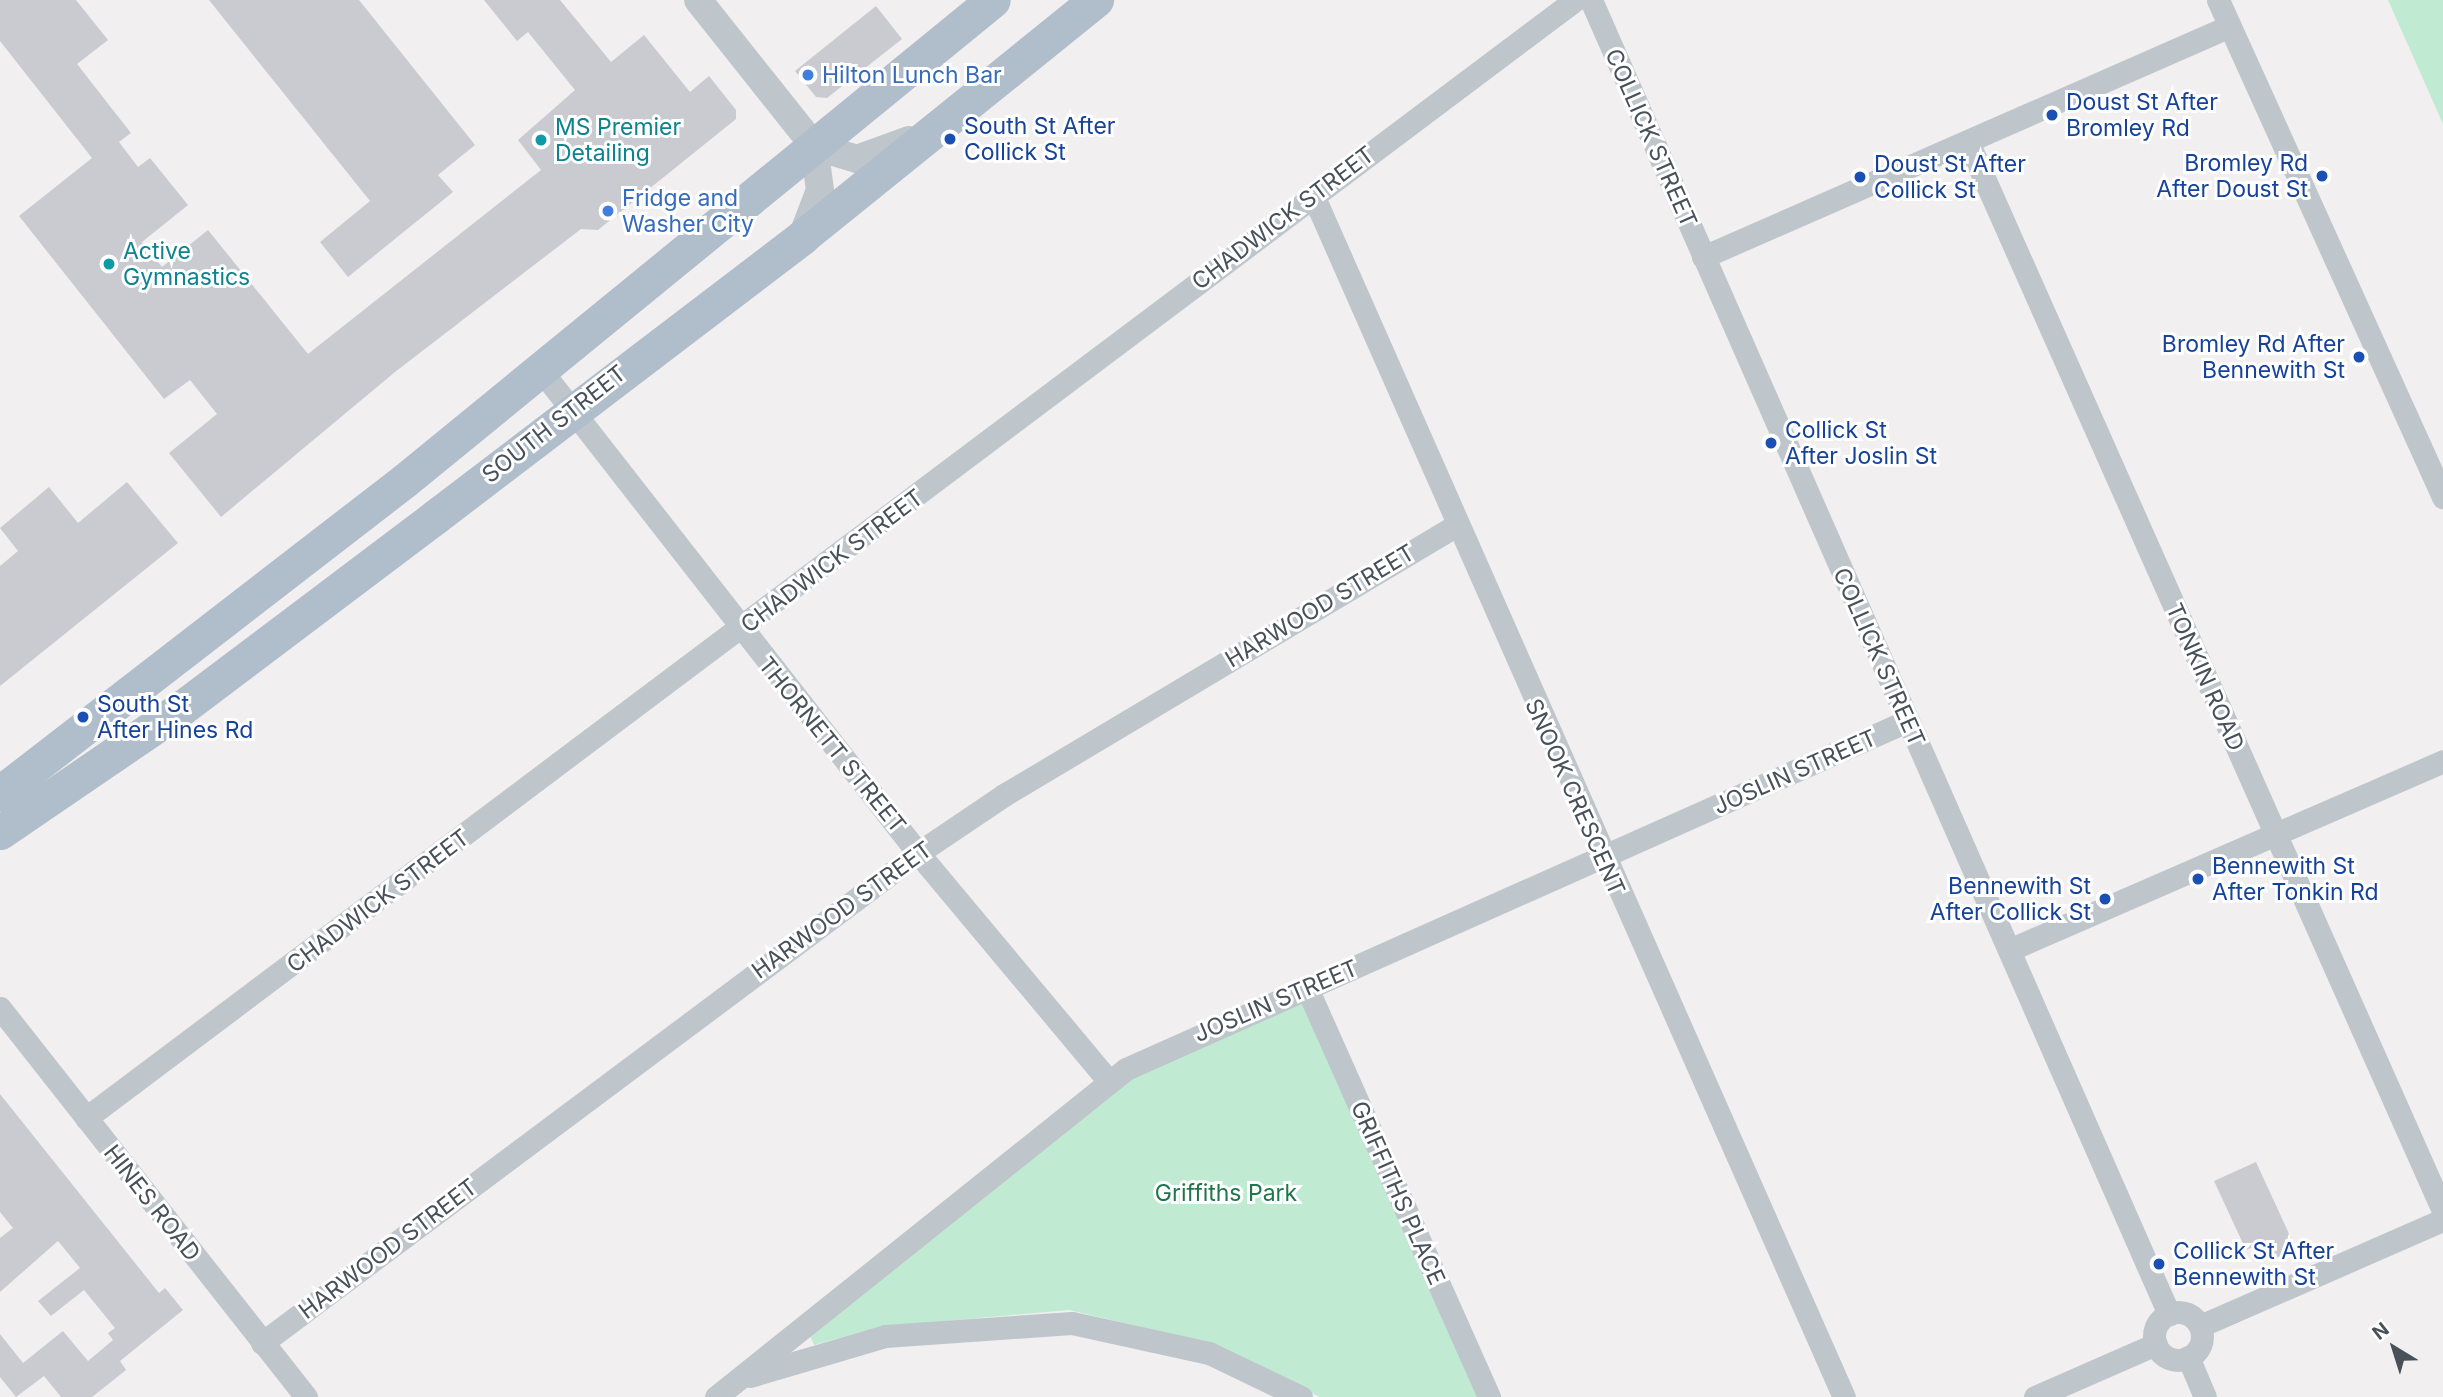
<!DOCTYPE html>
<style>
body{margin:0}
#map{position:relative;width:2443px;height:1397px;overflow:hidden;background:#f1efef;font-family:Inter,sans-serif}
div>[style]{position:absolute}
.green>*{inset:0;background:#c0ebd2}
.building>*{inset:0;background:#c9cbd1}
.minor>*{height:23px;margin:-11.5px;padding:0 11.5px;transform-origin:11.5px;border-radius:11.5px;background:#bec6cc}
.minor>.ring{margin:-11.5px;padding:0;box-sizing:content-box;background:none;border:23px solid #bec6cc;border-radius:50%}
.tertiary>*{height:28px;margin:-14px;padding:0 14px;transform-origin:14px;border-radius:14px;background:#bec6cc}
.primary>*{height:35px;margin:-17.5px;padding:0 17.5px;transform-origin:17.5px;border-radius:17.5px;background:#b0bdcb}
.dots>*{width:19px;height:19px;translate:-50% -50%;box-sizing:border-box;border:4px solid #fff;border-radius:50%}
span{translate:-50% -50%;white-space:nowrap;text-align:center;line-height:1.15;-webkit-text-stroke:6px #fff;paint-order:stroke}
.shop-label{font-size:23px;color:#366cbe}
.left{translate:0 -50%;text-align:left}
.transit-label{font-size:23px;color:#164399}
.right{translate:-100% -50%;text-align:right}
.culture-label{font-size:23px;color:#0d838f}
.street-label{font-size:23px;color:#48515a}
.park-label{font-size:23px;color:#1f764c}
.north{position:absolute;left:2359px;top:1313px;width:70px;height:70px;-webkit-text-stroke:5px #fff;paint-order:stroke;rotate:322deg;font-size:19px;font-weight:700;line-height:28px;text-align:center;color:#48515a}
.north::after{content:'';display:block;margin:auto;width:24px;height:32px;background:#48515a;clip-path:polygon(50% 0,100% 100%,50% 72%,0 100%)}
</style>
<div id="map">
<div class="green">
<i style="clip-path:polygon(2388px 0,2443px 0,2443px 124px)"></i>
<i style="clip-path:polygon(1303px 999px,1477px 1397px,1320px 1397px,1208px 1343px,1069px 1310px,878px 1327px,814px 1345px,808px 1331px,1109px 1089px)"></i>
</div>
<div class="building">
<i style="clip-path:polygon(0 0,76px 0,108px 40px,77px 64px,131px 133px,119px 142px,138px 167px,150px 158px,188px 205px,142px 242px,162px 267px,208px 230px,308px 354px,541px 170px,518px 140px,575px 90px,528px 32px,517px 41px,484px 0,560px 0,611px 62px,644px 35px,690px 92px,709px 76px,736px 110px,736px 119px,598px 230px,581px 229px,395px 372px,221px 517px,169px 453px,217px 414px,190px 380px,164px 399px,19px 216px,92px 158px,0 41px)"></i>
<i style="clip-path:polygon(209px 0,359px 0,475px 145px,438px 175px,453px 192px,348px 277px,320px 242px,370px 201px)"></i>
<i style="clip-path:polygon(876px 6px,902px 39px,827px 98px,816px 97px,795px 71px)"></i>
<i style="clip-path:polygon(127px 482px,178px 543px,0 686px,0 566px,18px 551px,0 528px,49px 487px,78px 523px)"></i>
<i style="clip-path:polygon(0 1094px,159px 1293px,165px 1288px,183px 1310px,120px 1361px,126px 1370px,92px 1397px,61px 1397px,44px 1376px,16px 1397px,0 1377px,0 1334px,23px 1363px,63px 1331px,88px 1361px,113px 1340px,108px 1333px,115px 1328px,84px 1290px,51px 1316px,38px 1301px,80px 1268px,58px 1241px,0 1292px,0 1238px,13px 1228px,0 1212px)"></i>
<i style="clip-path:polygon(2256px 1162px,2296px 1249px,2276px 1258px,2269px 1240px,2246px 1250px,2214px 1181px)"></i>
</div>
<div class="minor">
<i style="left:1591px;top:0;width:1436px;rotate:66.26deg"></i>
<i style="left:2218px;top:0;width:546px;rotate:65.64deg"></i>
<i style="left:1968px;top:142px;width:1170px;rotate:66.04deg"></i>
<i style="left:1313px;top:195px;width:1314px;rotate:66.17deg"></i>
<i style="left:1703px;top:257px;width:575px;rotate:-23.67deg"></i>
<i style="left:540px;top:369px;width:614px;rotate:52.01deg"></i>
<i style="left:918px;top:853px;width:296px;rotate:50.1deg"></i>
<i style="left:2009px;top:950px;width:473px;rotate:-23.5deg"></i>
<i style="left:1307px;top:988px;width:448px;rotate:66deg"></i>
<i style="left:0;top:1008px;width:495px;rotate:51.8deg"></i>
<i style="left:86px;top:1118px;width:1862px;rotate:-36.9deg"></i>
<i class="ring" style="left:2154px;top:1312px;width:25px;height:25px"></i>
<i style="left:2200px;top:1326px;width:265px;rotate:-23.6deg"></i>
<i style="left:262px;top:1343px;width:819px;rotate:-36.76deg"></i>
<i style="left:918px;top:853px;width:104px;rotate:-34deg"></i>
<i style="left:1004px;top:795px;width:525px;rotate:-30.81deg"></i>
<i style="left:2188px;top:1357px;width:43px;rotate:67deg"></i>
<i style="left:750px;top:1376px;width:141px;rotate:-16.5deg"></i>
<i style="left:885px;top:1336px;width:187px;rotate:-4deg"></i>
<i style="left:1072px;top:1323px;width:140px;rotate:12.4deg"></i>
<i style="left:1209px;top:1353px;width:102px;rotate:25.6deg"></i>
<i style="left:716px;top:1397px;width:525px;rotate:-38.66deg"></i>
<i style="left:1126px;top:1069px;width:855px;rotate:-24.02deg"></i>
<i style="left:2035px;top:1397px;width:132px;rotate:-23.7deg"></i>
</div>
<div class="tertiary">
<i style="left:698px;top:0;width:186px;rotate:51.5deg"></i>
<i style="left:814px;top:146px;width:45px;rotate:16.8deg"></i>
<i style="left:857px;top:159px;width:55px;rotate:-20.1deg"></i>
<i style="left:802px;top:237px;width:50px;rotate:-69deg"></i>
<i style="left:820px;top:190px;width:44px;rotate:-97.8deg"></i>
</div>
<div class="primary">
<i style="left:0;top:793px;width:510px;rotate:-37.68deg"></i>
<i style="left:404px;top:481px;width:760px;rotate:-39.24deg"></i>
<i style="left:0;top:832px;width:217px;rotate:-34.3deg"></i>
<i style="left:179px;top:710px;width:321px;rotate:-37deg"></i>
<i style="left:435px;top:517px;width:462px;rotate:-37.3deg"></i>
<i style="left:802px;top:237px;width:378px;rotate:-38.9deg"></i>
</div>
<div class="dots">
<i style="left:808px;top:75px;background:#3f7fe0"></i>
<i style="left:2052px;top:115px;background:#1a4fb4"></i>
<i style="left:950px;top:139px;background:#1a4fb4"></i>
<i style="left:541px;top:140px;background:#0f9aa8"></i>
<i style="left:2322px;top:176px;background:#1a4fb4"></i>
<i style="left:1860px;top:177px;background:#1a4fb4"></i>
<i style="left:608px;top:211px;background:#3f7fe0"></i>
<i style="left:109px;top:264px;background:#0f9aa8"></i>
<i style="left:2359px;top:357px;background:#1a4fb4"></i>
<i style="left:1771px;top:443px;background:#1a4fb4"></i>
<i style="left:83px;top:717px;background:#1a4fb4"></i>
<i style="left:2198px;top:879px;background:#1a4fb4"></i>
<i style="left:2105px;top:899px;background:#1a4fb4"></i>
<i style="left:2159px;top:1264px;background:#1a4fb4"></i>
</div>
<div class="shop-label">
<span class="left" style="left:822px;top:75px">Hilton Lunch Bar</span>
<span class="left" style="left:622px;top:211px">Fridge and<br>Washer City</span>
</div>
<div class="transit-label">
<span class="left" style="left:2066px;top:115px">Doust St After<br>Bromley Rd</span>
<span class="left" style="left:964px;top:139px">South St After<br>Collick St</span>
<span class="right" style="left:2308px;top:176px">Bromley Rd<br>After Doust St</span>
<span class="left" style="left:1874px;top:177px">Doust St After<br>Collick St</span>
<span class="right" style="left:2345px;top:357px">Bromley Rd After<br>Bennewith St</span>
<span class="left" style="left:1785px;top:443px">Collick St<br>After Joslin St</span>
<span class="left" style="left:97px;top:717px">South St<br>After Hines Rd</span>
<span class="left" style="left:2212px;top:879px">Bennewith St<br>After Tonkin Rd</span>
<span class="right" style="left:2091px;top:899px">Bennewith St<br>After Collick St</span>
<span class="left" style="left:2173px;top:1264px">Collick St After<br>Bennewith St</span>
</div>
<div class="culture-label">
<span class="left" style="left:555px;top:140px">MS Premier<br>Detailing</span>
<span class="left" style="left:123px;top:264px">Active<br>Gymnastics</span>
</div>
<div class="street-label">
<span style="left:1651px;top:138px;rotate:66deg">COLLICK STREET</span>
<span style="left:1283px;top:218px;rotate:-37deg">CHADWICK STREET</span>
<span style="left:554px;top:424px;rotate:-38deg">SOUTH STREET</span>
<span style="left:832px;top:561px;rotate:-37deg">CHADWICK STREET</span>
<span style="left:1320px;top:606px;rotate:-31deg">HARWOOD STREET</span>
<span style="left:1879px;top:657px;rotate:66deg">COLLICK STREET</span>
<span style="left:2205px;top:677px;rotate:66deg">TONKIN ROAD</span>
<span style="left:832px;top:745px;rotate:51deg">THORNETT STREET</span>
<span style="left:1795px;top:772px;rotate:-24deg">JOSLIN STREET</span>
<span style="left:1575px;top:797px;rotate:66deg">SNOOK CRESCENT</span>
<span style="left:378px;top:901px;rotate:-37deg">CHADWICK STREET</span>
<span style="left:842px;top:910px;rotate:-36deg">HARWOOD STREET</span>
<span style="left:1276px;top:1001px;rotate:-23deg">JOSLIN STREET</span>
<span style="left:1398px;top:1193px;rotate:66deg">GRIFFITHS PLACE</span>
<span style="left:152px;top:1203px;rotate:52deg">HINES ROAD</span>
<span style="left:388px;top:1249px;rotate:-37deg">HARWOOD STREET</span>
</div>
<div class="park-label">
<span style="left:1226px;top:1193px">Griffiths Park</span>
</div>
<div class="north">N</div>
</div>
